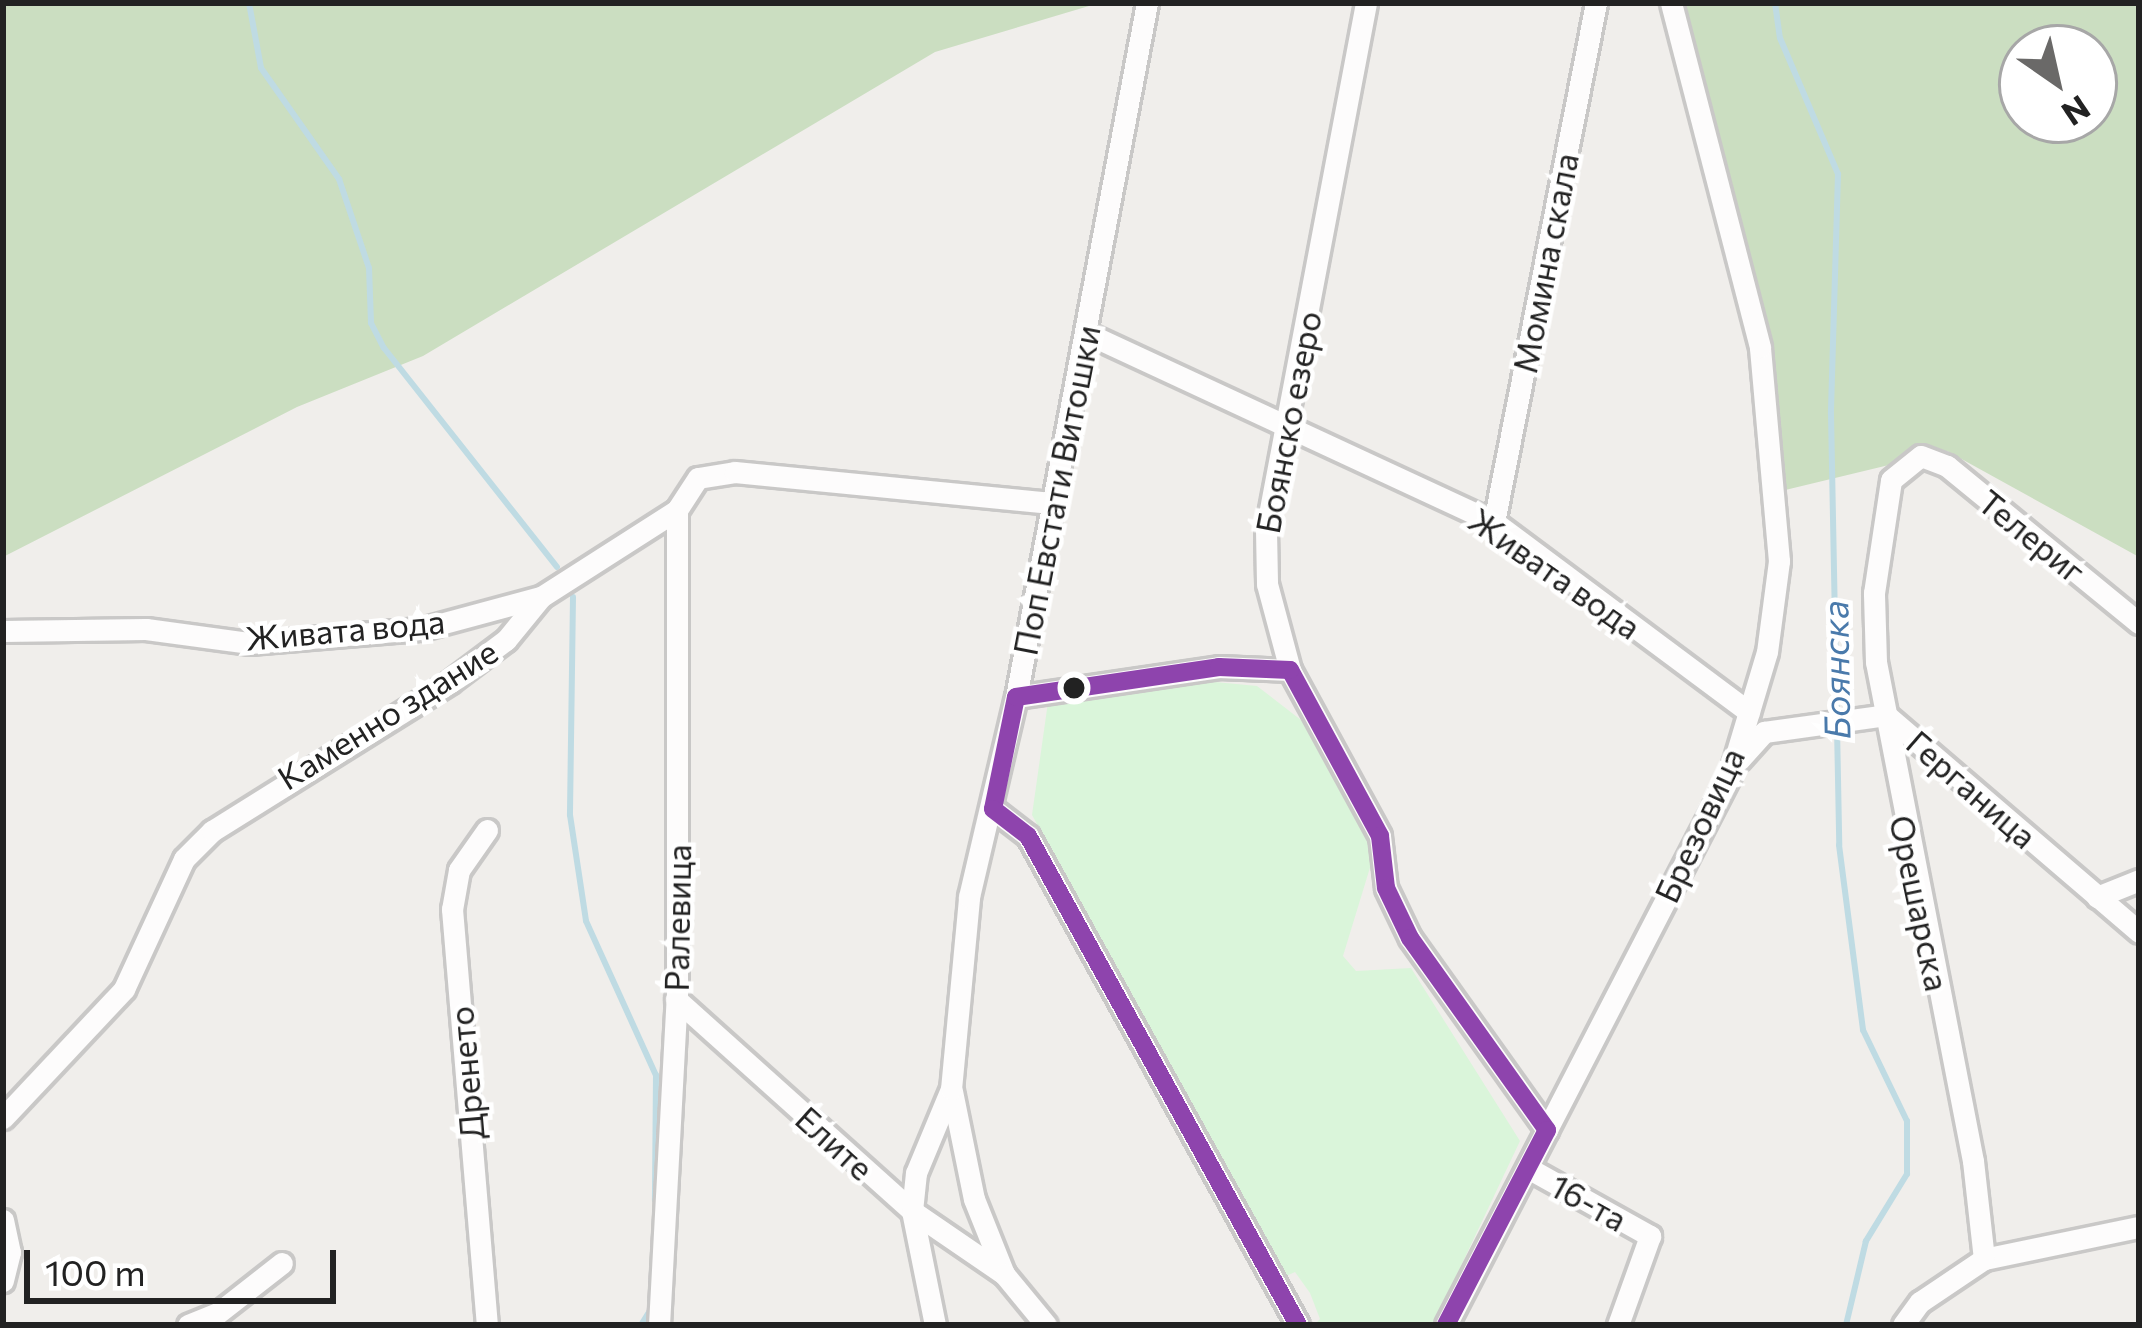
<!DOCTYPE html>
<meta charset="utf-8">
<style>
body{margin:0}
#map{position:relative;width:2142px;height:1328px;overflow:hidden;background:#f0eeeb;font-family:Commissioner,sans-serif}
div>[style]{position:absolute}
.forest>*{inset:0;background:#cbdec1}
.park>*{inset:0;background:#daf5da}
.stream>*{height:6px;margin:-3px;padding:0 3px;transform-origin:3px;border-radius:3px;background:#bfdbe3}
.roads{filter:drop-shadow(3px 0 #c9c8c7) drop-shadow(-3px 0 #c9c8c7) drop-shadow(0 3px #c9c8c7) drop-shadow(0 -3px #c9c8c7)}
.street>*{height:21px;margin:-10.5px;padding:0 10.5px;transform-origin:10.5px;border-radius:10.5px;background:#fdfcfc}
.bus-1>*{height:18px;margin:-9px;padding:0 9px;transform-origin:9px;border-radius:9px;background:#8e44ad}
.dots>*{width:33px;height:33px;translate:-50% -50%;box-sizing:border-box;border:6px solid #fff;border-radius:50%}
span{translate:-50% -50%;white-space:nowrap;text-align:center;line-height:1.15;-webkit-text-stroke:9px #fff;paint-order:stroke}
.street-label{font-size:33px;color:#222}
.water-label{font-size:36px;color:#4a7aab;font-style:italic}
.frame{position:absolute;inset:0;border:6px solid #222;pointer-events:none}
.north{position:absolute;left:1998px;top:24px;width:120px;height:120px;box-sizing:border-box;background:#fff;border:3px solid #a7a7a7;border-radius:50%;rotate:146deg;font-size:33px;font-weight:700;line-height:48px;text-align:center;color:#222}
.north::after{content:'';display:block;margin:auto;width:42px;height:54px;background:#6a6968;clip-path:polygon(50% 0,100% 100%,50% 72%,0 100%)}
.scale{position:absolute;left:24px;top:1250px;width:312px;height:54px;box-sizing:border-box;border:6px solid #222;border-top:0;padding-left:15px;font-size:36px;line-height:42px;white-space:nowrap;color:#222;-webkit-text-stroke:9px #fff;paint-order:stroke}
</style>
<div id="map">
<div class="forest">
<i style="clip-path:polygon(3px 3px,1099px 3px,935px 52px,423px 356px,297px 407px,3px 557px)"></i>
<i style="clip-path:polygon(evenodd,1701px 3px,2139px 3px,2139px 557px,1947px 451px,1773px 493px,1760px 347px,1674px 8px,1701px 3px,2022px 48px,2094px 48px,2094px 120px,2022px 120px,2022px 48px)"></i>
</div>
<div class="park">
<i style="clip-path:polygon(1215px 682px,1257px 686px,1310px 727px,1376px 848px,1343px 956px,1356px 971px,1411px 968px,1520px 1141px,1433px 1325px,1314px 1325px,1320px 1319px,1310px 1293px,1295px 1272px,1286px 1276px,1032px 815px,1048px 702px)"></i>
</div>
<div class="stream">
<i style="left:249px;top:3px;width:66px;rotate:79.5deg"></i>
<i style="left:261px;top:68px;width:136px;rotate:54.9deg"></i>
<i style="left:339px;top:179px;width:94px;rotate:71.4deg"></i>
<i style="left:369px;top:268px;width:55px;rotate:87.9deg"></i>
<i style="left:371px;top:323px;width:28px;rotate:63deg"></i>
<i style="left:384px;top:348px;width:279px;rotate:51.7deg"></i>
<i style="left:1775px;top:3px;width:35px;rotate:82deg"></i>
<i style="left:1780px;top:38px;width:148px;rotate:66.9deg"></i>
<i style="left:1838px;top:174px;width:240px;rotate:91.7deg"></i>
<i style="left:1831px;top:414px;width:431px;rotate:88.9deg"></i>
<i style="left:1839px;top:845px;width:187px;rotate:82.6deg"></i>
<i style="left:1863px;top:1030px;width:101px;rotate:64.2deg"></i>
<i style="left:1907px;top:1121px;width:53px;rotate:90deg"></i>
<i style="left:1907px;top:1174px;width:79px;rotate:121.5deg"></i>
<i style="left:1866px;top:1241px;width:86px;rotate:103.4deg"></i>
<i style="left:573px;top:597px;width:218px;rotate:90.8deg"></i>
<i style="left:570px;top:815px;width:107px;rotate:81.4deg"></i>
<i style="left:586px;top:921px;width:169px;rotate:65.6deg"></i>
<i style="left:656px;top:1075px;width:125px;rotate:90.5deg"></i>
<i style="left:641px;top:1325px;width:19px;rotate:-58deg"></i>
</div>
<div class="roads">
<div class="street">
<i style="left:1366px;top:3px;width:536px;rotate:100.74deg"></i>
<i style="left:1266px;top:530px;width:54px;rotate:88.9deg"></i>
<i style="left:1267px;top:584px;width:89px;rotate:75deg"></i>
<i style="left:1290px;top:670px;width:189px;rotate:61.5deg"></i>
<i style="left:1380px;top:836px;width:52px;rotate:83.4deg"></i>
<i style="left:1386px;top:888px;width:55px;rotate:64.4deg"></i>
<i style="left:1410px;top:938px;width:236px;rotate:54.5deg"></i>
<i style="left:1086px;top:333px;width:450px;rotate:24.9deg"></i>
<i style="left:1494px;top:522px;width:318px;rotate:36.7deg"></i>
<i style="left:1494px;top:522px;width:529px;rotate:-78.88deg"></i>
<i style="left:3px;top:631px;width:143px;rotate:-0.8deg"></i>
<i style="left:146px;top:629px;width:105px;rotate:7.7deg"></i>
<i style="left:250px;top:643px;width:173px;rotate:-4.7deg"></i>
<i style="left:422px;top:629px;width:123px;rotate:-15.1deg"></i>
<i style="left:1016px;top:697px;width:205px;rotate:-8.4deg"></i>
<i style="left:1219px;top:667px;width:71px;rotate:2.4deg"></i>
<i style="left:1886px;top:715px;width:333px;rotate:40.6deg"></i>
<i style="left:1739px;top:760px;width:38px;rotate:-48deg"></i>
<i style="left:1764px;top:732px;width:123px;rotate:-7.9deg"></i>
<i style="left:993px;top:809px;width:44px;rotate:37.6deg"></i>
<i style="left:1028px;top:836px;width:559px;rotate:61.09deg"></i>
<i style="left:487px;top:830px;width:49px;rotate:125deg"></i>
<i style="left:459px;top:870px;width:40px;rotate:100deg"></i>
<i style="left:452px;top:909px;width:417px;rotate:85.2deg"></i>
<i style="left:2097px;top:897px;width:45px;rotate:-22deg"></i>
<i style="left:676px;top:999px;width:317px;rotate:41.9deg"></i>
<i style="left:912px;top:1211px;width:112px;rotate:34.4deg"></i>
<i style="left:952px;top:1091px;width:110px;rotate:78.5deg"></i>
<i style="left:974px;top:1199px;width:81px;rotate:68.2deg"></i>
<i style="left:1004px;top:1274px;width:66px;rotate:50.5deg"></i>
<i style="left:3px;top:1118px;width:177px;rotate:-46.8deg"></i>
<i style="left:124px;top:989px;width:143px;rotate:-65.2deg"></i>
<i style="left:184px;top:859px;width:40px;rotate:-45deg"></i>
<i style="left:212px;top:831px;width:281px;rotate:-32deg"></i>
<i style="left:450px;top:682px;width:70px;rotate:-36.9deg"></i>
<i style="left:506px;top:640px;width:55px;rotate:-50.9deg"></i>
<i style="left:541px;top:597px;width:161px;rotate:-32.6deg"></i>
<i style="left:677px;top:510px;width:38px;rotate:-57deg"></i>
<i style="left:698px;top:478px;width:37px;rotate:-9deg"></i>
<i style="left:735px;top:472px;width:320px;rotate:5.6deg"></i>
<i style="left:1528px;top:1168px;width:140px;rotate:29.1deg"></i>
<i style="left:1650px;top:1236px;width:95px;rotate:109.8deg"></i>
<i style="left:3px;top:1220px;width:33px;rotate:78deg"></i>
<i style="left:10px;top:1252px;width:30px;rotate:104deg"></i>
<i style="left:1984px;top:1259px;width:158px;rotate:-11.7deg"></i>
<i style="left:188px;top:1325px;width:32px;rotate:-22deg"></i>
<i style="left:218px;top:1313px;width:81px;rotate:-38deg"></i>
<i style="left:659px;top:1325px;width:329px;rotate:-86.9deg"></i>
<i style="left:677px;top:996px;width:486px;rotate:-90deg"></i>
<i style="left:935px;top:1325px;width:116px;rotate:-101.4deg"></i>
<i style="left:912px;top:1211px;width:38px;rotate:-84deg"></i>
<i style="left:916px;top:1173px;width:91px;rotate:-67.4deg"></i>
<i style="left:951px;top:1089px;width:193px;rotate:-84.6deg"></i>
<i style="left:969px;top:897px;width:205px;rotate:-76.8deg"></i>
<i style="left:1016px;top:697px;width:706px;rotate:-79.31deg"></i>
<i style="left:1446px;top:1325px;width:619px;rotate:-62.69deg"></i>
<i style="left:1730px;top:775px;width:128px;rotate:-73.3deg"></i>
<i style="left:1767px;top:652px;width:92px;rotate:-82.5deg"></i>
<i style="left:1779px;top:561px;width:215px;rotate:-95.1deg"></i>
<i style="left:1760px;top:347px;width:355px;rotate:-104.5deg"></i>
<i style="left:1903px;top:1325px;width:29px;rotate:-54deg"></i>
<i style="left:1920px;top:1302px;width:77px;rotate:-33.9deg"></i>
<i style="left:1984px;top:1259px;width:99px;rotate:-96.4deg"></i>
<i style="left:1973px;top:1161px;width:508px;rotate:-101deg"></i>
<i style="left:1876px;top:662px;width:69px;rotate:-91.7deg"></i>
<i style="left:1874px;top:593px;width:114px;rotate:-81.4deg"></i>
<i style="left:1891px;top:480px;width:38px;rotate:-39deg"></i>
<i style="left:1921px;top:456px;width:28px;rotate:21deg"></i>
<i style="left:1947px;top:466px;width:248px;rotate:39.3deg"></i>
</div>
</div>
<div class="bus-1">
<i style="left:1290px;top:670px;width:189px;rotate:61.5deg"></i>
<i style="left:1380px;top:836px;width:52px;rotate:83.4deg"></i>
<i style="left:1386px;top:888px;width:55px;rotate:64.4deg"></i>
<i style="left:1410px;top:938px;width:236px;rotate:54.5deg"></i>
<i style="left:1547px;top:1130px;width:220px;rotate:117.4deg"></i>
<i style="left:1016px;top:697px;width:114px;rotate:101.6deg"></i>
<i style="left:993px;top:809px;width:44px;rotate:37.6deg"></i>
<i style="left:1028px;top:836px;width:559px;rotate:61.09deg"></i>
<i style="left:1016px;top:697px;width:205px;rotate:-8.4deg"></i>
<i style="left:1219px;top:667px;width:71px;rotate:2.4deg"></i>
</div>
<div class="dots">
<i style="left:1074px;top:688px;background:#222"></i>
</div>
<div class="street-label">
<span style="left:1545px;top:263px;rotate:-79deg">Момина скала</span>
<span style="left:1288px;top:422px;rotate:-79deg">Боянско езеро</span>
<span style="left:1056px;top:490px;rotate:-79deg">Поп Евстати Витошки</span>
<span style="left:2032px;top:536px;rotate:39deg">Телериг</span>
<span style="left:1555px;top:573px;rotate:35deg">Живата вода</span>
<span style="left:345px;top:629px;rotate:-5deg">Живата вода</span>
<span style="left:387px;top:714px;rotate:-32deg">Каменно здание</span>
<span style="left:1972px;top:789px;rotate:41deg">Герганица</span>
<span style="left:1699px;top:825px;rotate:-65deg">Брезовица</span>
<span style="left:1920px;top:903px;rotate:78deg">Орешарска</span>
<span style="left:677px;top:918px;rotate:-89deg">Ралевица</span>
<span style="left:466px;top:1073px;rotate:-95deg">Дренето</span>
<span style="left:835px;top:1143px;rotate:42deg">Елите</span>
<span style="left:1589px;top:1202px;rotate:29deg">16-та</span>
</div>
<div class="water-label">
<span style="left:1835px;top:670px;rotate:-91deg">Боянска</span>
</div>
<div class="frame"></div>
<div class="north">N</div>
<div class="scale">100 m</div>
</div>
